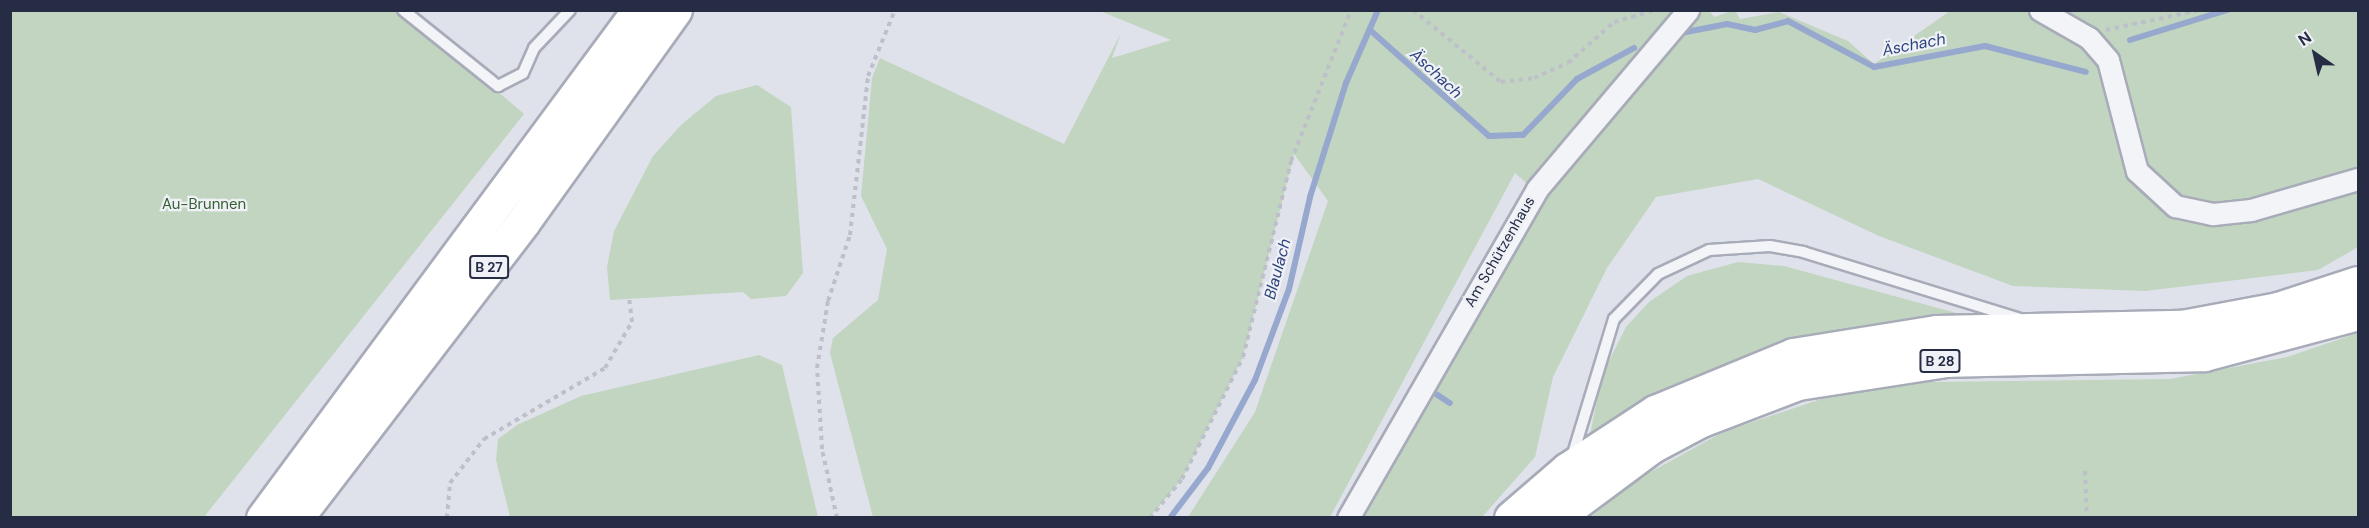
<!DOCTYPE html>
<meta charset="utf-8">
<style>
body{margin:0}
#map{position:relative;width:2369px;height:528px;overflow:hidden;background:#dfe2ea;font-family:"DM Sans",sans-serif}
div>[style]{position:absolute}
.green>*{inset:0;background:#c1d5c0}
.stream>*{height:6px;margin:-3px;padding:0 3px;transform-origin:3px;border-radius:3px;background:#97a8ce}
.path>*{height:4px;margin-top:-2px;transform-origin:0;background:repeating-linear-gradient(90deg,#bec0c9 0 4.5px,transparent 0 9px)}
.roads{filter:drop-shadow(2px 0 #a8abb8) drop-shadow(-2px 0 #a8abb8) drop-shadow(0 2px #a8abb8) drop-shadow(0 -2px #a8abb8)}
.service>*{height:10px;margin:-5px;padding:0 5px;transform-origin:5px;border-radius:5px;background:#f3f4f8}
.minor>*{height:21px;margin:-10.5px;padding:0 10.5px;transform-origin:10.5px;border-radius:10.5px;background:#f3f4f8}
.trunk>*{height:33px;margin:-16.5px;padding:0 16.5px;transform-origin:16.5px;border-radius:16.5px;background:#fff}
span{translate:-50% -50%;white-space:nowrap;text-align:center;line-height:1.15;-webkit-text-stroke:4.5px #eff1f7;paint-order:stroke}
.shield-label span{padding:2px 4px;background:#eff1f7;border:2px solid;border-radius:4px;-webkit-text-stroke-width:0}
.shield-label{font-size:14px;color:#262c43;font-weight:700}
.park-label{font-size:15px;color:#336032}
.street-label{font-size:15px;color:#262c43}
.water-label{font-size:16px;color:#2c427b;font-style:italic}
.frame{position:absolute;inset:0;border:12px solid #262c43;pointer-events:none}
.north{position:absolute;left:2285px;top:24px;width:60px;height:60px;-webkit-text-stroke:4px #eff1f7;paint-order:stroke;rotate:326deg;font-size:16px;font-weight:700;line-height:24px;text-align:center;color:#262c43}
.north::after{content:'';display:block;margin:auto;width:21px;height:27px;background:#262c43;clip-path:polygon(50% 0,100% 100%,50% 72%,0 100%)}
</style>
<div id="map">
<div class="green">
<i style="clip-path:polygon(1709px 10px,1714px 17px,1735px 10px,1740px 19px,1779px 12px,1848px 41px,1874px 64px,1950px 11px,2358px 11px,2358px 247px,2318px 270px,2145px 291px,2013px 286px,1879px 236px,1758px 179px,1656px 197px,1607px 268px,1553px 377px,1535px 457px,1482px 517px,1357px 517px,1542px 197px,1515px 173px,1330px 517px,1188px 517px,1255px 412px,1328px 201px,1294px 154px,1243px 357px,1182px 479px,1150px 517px,873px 517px,830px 353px,833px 338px,878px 300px,887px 249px,861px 196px,872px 78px,880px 58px,1064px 144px,1121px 33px,1112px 58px,1171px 40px,1100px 11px)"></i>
<i style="clip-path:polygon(10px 11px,404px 11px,524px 114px,204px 517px,11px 517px)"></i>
<i style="clip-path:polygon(757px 85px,791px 107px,803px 273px,786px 296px,751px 299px,743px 292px,610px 300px,607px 267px,614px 231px,653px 156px,682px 124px,716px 96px)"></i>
<i style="clip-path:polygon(1738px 262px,1784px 266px,1982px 320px,1788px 344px,1694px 376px,1590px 435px,1602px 375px,1626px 327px,1649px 302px,1687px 276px)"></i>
<i style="clip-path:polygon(2358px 333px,2358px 517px,1591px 517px,1638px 479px,1723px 432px,1824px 398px,1921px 382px,2170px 379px,2287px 357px)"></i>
<i style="clip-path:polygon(759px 355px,782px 365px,818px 517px,510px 517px,496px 460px,498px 439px,517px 425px,581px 396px)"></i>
</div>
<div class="stream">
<i style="left:1370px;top:30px;width:159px;rotate:41.7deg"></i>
<i style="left:1489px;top:136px;width:34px;rotate:-2deg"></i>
<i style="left:1523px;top:135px;width:78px;rotate:-46deg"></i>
<i style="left:1577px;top:79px;width:65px;rotate:-28.5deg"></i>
<i style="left:1686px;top:32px;width:42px;rotate:-11deg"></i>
<i style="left:1727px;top:24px;width:29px;rotate:12deg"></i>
<i style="left:1755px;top:30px;width:34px;rotate:-15deg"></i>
<i style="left:1788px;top:21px;width:98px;rotate:28.1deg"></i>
<i style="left:1874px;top:67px;width:113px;rotate:-10.7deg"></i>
<i style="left:1985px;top:46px;width:104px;rotate:14.4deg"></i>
<i style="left:2130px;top:40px;width:102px;rotate:-17.2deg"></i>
<i style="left:1433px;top:392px;width:20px;rotate:33deg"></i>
<i style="left:1170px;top:518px;width:63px;rotate:-52.8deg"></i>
<i style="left:1208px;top:468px;width:100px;rotate:-61.9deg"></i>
<i style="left:1255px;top:380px;width:97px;rotate:-69.5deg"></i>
<i style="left:1289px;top:289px;width:94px;rotate:-77.1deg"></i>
<i style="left:1310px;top:197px;width:120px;rotate:-72.5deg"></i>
<i style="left:1346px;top:83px;width:80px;rotate:-66.3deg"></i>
</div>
<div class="path">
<i style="left:1413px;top:10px;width:114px;rotate:39.3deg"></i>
<i style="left:1501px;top:82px;width:33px;rotate:-7deg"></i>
<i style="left:1534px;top:78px;width:37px;rotate:-24deg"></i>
<i style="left:1568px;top:63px;width:62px;rotate:-41.7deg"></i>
<i style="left:1614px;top:22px;width:43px;rotate:-16.3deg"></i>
<i style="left:2106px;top:30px;width:96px;rotate:-12deg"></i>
<i style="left:2085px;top:471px;width:47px;rotate:87.6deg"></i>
<i style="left:447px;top:518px;width:35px;rotate:-85deg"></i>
<i style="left:450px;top:483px;width:56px;rotate:-52.3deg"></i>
<i style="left:484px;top:439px;width:140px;rotate:-30.4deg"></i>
<i style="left:605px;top:368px;width:53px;rotate:-59.6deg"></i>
<i style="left:632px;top:322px;width:25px;rotate:-97deg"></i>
<i style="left:837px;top:518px;width:71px;rotate:-102.3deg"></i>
<i style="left:822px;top:449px;width:81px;rotate:-93.5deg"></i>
<i style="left:817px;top:368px;width:68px;rotate:-80.7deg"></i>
<i style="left:828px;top:301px;width:70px;rotate:-71.6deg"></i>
<i style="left:850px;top:235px;width:160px;rotate:-83.5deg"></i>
<i style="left:868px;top:76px;width:71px;rotate:-67.8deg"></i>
<i style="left:1150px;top:518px;width:50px;rotate:-50.6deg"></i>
<i style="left:1182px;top:479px;width:136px;rotate:-63.4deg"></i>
<i style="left:1243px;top:357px;width:202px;rotate:-76.2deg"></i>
<i style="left:1291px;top:161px;width:162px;rotate:-68.3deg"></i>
</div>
<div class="roads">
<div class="service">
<i style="left:403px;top:10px;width:122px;rotate:38.7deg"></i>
<i style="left:498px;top:86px;width:28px;rotate:-27deg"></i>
<i style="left:523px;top:73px;width:27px;rotate:-66deg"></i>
<i style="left:534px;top:48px;width:52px;rotate:-46.5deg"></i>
<i style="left:1572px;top:457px;width:144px;rotate:-73.1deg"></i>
<i style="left:1614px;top:319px;width:63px;rotate:-45.6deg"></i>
<i style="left:1658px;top:274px;width:56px;rotate:-25.2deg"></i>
<i style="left:1709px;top:250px;width:61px;rotate:-3.8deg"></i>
<i style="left:1770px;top:246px;width:34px;rotate:10deg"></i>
<i style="left:1803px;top:252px;width:225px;rotate:17.1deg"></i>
</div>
<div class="minor">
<i style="left:2040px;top:10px;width:56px;rotate:29.7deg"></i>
<i style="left:2089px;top:38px;width:29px;rotate:49deg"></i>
<i style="left:2108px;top:60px;width:115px;rotate:75.4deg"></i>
<i style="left:2137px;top:171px;width:52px;rotate:42.6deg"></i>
<i style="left:2175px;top:206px;width:39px;rotate:12deg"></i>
<i style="left:2213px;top:214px;width:38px;rotate:-6deg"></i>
<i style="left:2251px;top:210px;width:111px;rotate:-16.2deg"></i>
<i style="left:1348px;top:518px;width:379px;rotate:-60.1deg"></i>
<i style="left:1537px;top:189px;width:234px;rotate:-49.8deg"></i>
</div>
<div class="trunk">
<i style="left:263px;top:518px;width:632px;rotate:-53.49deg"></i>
<i style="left:296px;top:518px;width:373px;rotate:-52.5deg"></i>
<i style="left:523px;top:222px;width:261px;rotate:-54.4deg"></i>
<i style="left:1511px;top:518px;width:75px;rotate:-40.7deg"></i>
<i style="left:1568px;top:469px;width:104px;rotate:-33.2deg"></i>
<i style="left:1655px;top:412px;width:149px;rotate:-22.4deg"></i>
<i style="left:1793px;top:355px;width:145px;rotate:-9.1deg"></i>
<i style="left:1936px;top:332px;width:246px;rotate:-1.2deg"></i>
<i style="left:2182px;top:327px;width:98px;rotate:-10.6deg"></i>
<i style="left:2278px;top:309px;width:84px;rotate:-18deg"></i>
<i style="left:1555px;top:518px;width:121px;rotate:-36.6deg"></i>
<i style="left:1652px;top:446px;width:55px;rotate:-28deg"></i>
<i style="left:1701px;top:420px;width:104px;rotate:-20.9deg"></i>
<i style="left:1798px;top:383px;width:150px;rotate:-8.8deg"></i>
<i style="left:1946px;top:360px;width:258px;rotate:-1.3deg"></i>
<i style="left:2204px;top:354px;width:159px;rotate:-14.9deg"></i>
</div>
</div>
<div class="shield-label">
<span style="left:489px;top:267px">B 27</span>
<span style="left:1940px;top:361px">B 28</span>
</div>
<div class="park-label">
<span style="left:204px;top:205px">Au-Brunnen</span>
</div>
<div class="street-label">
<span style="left:1500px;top:252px;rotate:-60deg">Am Schützenhaus</span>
</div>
<div class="water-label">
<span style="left:1914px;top:45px;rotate:-11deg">Äschach</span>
<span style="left:1436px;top:74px;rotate:43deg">Äschach</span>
<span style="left:1278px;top:269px;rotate:-75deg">Blaulach</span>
</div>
<div class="frame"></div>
<div class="north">N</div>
</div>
